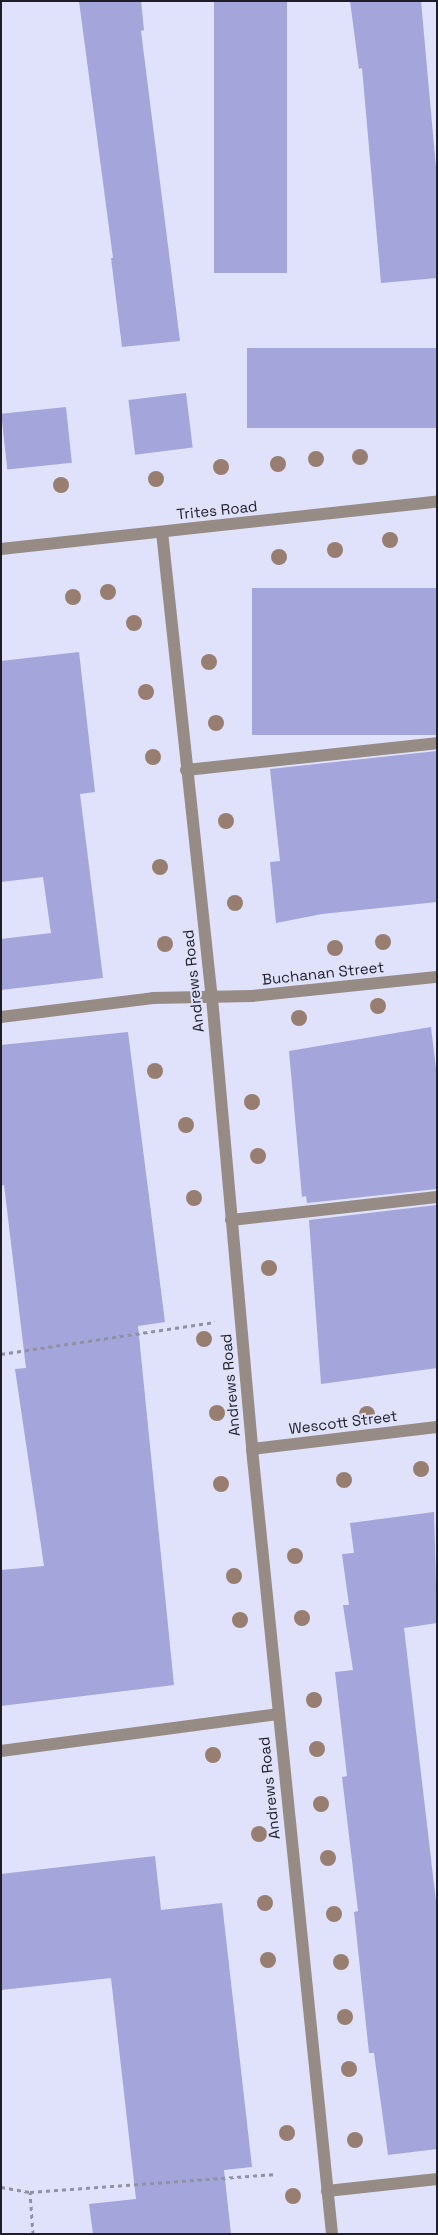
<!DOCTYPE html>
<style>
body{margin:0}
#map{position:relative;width:438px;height:2235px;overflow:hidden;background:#e0e1fb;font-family:"Space Grotesk",sans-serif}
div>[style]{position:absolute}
.building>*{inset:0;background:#a4a5db;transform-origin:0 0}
.path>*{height:3px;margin-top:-1.5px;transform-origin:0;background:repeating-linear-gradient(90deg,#9091a5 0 4px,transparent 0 8px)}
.minor>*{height:12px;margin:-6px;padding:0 6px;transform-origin:6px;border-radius:6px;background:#968c85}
.trees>*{width:16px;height:16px;margin:-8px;border-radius:50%;background:#977e71}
span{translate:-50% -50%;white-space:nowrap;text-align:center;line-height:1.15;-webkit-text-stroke:4px #e0e1fb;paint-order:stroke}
.street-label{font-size:15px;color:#1d1e27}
.frame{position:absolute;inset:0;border:2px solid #1d1e27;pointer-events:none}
</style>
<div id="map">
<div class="building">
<i style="clip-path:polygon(79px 1px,141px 1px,144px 30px,141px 31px,180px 341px,122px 347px,111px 258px,113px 258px)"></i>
<i style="left:214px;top:1px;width:73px;height:272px"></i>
<i style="clip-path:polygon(350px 1px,421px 1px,437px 179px,437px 278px,381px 283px,362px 68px,359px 69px)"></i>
<i style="left:437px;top:348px;width:80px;height:190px;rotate:90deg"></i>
<i style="left:186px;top:393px;width:55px;height:58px;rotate:83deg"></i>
<i style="left:66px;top:407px;width:56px;height:65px;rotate:84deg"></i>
<i style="left:437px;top:588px;width:147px;height:185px;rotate:90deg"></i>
<i style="clip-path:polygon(79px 652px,95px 792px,80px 794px,103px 978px,1px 990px,1px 939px,51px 933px,43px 877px,1px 882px,1px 661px)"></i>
<i style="clip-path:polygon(437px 751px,437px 902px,322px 914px,276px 923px,270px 862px,280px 861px,270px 769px)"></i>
<i style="clip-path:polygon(431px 1027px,437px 1077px,437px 1189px,307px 1203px,306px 1196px,302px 1197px,289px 1051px)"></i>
<i style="clip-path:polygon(128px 1032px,165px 1322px,138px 1326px,174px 1685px,1px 1706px,1px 1570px,44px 1566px,15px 1369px,26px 1368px,4px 1185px,1px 1186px,1px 1045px)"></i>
<i style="clip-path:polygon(437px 1205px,437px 1368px,321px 1384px,309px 1220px)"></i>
<i style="clip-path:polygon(434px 1512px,437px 1623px,404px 1628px,437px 1910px,437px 2149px,388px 2155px,374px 2053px,369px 2053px,354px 1912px,358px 1911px,342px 1777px,347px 1776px,335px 1672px,353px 1670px,343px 1605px,349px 1605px,342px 1554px,354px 1553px,350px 1523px)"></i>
<i style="clip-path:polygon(155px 1856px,161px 1910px,222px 1903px,252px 2167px,224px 2170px,231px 2234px,93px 2234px,89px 2204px,136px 2199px,111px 1978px,1px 1990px,1px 1874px)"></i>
</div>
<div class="path">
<i style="left:1px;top:1354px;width:216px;rotate:-8.5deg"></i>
<i style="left:1px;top:2187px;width:29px;rotate:10deg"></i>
<i style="left:33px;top:2234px;width:42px;rotate:-94.1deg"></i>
<i style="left:30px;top:2192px;width:244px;rotate:-4.2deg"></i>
</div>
<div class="minor">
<i style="left:162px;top:532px;width:469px;rotate:83.9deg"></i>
<i style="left:212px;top:998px;width:453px;rotate:84.9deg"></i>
<i style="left:252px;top:1449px;width:789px;rotate:84.18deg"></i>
<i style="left:1px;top:549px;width:439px;rotate:-6.2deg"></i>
<i style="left:186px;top:770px;width:252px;rotate:-6.1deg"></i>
<i style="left:1px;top:1017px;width:153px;rotate:-7.1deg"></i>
<i style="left:153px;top:998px;width:99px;rotate:-1.2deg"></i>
<i style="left:252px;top:996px;width:186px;rotate:-5.9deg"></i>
<i style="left:231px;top:1220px;width:207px;rotate:-6.4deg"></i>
<i style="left:252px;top:1449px;width:186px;rotate:-6.8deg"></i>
<i style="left:1px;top:1751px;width:279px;rotate:-7.6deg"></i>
<i style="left:327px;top:2191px;width:111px;rotate:-6.2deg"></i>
</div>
<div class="trees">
<i style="left:360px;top:457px"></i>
<i style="left:316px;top:459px"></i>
<i style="left:278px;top:464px"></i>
<i style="left:221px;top:467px"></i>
<i style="left:156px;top:479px"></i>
<i style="left:61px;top:485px"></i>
<i style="left:390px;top:540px"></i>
<i style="left:335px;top:550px"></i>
<i style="left:279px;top:557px"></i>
<i style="left:108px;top:592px"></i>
<i style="left:73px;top:597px"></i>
<i style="left:134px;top:623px"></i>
<i style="left:209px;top:662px"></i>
<i style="left:146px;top:692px"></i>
<i style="left:216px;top:723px"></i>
<i style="left:153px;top:757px"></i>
<i style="left:226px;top:821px"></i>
<i style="left:160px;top:867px"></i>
<i style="left:235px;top:903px"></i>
<i style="left:383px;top:942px"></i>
<i style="left:165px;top:944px"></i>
<i style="left:335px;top:948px"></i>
<i style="left:378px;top:1006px"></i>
<i style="left:299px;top:1018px"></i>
<i style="left:155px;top:1071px"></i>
<i style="left:252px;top:1102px"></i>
<i style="left:186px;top:1125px"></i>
<i style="left:258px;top:1156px"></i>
<i style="left:194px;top:1198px"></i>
<i style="left:269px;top:1268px"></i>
<i style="left:204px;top:1339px"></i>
<i style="left:217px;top:1413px"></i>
<i style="left:367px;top:1414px"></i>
<i style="left:421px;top:1469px"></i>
<i style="left:344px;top:1480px"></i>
<i style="left:221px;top:1484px"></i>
<i style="left:295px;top:1556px"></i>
<i style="left:234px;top:1576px"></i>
<i style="left:302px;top:1618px"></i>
<i style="left:240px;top:1620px"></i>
<i style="left:314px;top:1700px"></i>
<i style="left:317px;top:1749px"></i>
<i style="left:213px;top:1755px"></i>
<i style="left:321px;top:1804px"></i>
<i style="left:259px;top:1834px"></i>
<i style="left:328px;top:1858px"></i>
<i style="left:265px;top:1903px"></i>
<i style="left:334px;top:1914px"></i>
<i style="left:268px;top:1960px"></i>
<i style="left:341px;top:1962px"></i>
<i style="left:345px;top:2017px"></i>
<i style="left:349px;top:2069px"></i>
<i style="left:287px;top:2133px"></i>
<i style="left:355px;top:2140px"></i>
<i style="left:293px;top:2196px"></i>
</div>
<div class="street-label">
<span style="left:217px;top:510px;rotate:-6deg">Trites Road</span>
<span style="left:323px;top:973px;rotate:-6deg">Buchanan Street</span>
<span style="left:193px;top:981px;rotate:-96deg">Andrews Road</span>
<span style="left:230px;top:1385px;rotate:-95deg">Andrews Road</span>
<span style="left:343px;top:1422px;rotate:-7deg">Wescott Street</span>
<span style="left:269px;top:1788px;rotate:-96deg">Andrews Road</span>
</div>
<div class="frame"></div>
</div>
